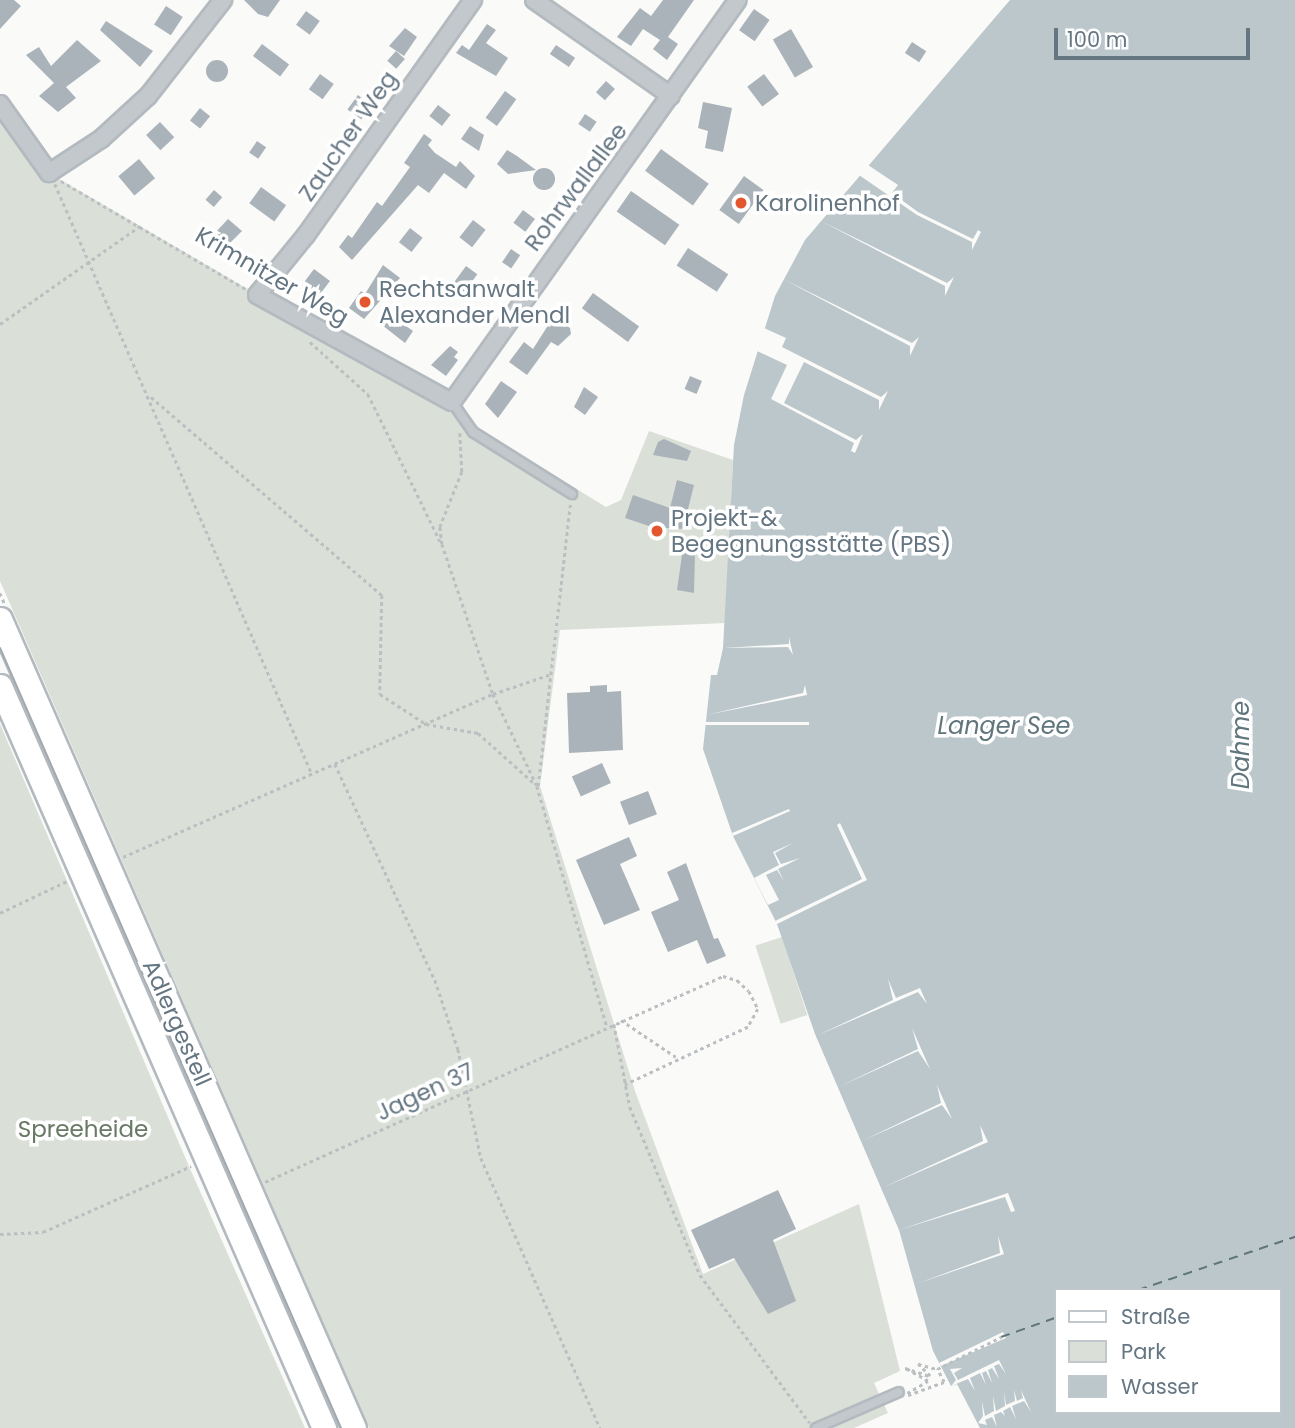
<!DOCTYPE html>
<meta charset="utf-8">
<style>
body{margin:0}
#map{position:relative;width:1295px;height:1428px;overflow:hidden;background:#fafaf8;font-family:Poppins,sans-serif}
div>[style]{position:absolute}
.green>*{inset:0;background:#dadfd7;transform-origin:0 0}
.water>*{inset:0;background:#bbc7cb}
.pier>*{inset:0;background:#fafaf8;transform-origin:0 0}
.ferry>*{height:2px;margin-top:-1px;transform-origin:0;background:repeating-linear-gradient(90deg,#60757c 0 9px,transparent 0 16px)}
.building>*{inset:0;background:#aab3b9;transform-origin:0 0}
.round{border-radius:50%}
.path>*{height:2.5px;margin-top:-1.25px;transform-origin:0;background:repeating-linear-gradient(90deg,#bbbfc2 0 3.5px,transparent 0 7px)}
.roads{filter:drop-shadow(2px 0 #b3babf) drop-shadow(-2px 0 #b3babf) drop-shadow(0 2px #b3babf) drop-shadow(0 -2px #b3babf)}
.service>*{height:8px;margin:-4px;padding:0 4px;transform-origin:4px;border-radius:4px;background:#c3c8cc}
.minor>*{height:16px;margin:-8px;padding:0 8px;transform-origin:8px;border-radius:8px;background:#c3c8cc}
.secondary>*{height:23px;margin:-11.5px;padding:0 11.5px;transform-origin:11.5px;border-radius:11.5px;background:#fff}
.tram>*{height:2px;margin:-1px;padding:0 1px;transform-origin:1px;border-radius:1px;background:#a2aab0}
.dots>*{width:19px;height:19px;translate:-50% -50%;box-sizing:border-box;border:4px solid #fff;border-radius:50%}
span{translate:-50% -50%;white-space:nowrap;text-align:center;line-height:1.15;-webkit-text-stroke:7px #fff;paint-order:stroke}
.street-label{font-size:23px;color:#657683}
.poi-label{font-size:23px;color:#657683}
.left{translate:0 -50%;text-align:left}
.park-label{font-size:23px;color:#687a64}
.water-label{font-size:24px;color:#60757c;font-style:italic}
.legend{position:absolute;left:1054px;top:1288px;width:228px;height:126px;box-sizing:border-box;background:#fff;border:2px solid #c1c8cd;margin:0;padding:9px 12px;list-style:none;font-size:21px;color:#657683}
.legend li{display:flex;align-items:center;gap:14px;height:35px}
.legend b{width:35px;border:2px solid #c1c8cd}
.scale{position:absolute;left:1054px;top:28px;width:196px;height:32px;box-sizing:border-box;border:4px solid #657683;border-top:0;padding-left:9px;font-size:21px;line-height:24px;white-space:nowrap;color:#657683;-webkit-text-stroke:5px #fff;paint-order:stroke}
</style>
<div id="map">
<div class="green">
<i style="clip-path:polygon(0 113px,49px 173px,301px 320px,606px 507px,621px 500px,649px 431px,733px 460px,726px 623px,560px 630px,540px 786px,635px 1091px,703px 1274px,859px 1204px,900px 1371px,874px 1383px,888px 1413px,854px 1428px,369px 1428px,0 581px)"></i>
<i style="clip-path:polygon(0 724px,191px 1171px,305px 1428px,0 1428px)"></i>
<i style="left:782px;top:937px;width:82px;height:28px;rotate:72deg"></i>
</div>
<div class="water">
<i style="clip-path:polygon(evenodd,1010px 0,1295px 0,1295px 1428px,980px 1428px,957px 1384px,951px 1386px,933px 1351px,899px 1230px,815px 1034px,777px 924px,733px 836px,703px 749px,711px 675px,717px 675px,723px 648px,734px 445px,744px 395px,775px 296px,805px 240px,1010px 0,1055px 1290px,1279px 1290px,1279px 1412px,1055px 1412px,1055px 1290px)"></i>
</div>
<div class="pier">
<i style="clip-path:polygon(868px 165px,898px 185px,892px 193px,918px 212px,973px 239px,978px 230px,981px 232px,972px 250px,972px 242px,917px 215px,859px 175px)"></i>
<i style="clip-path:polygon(821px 221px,947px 283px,954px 277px,945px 296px,945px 286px)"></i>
<i style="clip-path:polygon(783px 279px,912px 343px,919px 337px,910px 356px,910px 346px)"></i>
<i style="clip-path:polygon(764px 328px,786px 338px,782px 347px,881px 397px,888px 391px,879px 410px,879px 400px,804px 362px,784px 403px,856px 440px,863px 434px,855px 453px,851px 451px,854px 443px,771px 399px,787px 365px,757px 351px)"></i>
<i style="clip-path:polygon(789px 637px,793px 655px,788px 647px,723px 648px,789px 644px)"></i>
<i style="clip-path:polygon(805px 685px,807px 695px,706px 715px,803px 693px)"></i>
<i style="left:809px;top:722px;width:3px;height:108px;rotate:90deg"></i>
<i style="clip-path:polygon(789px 809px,790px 811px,733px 836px,732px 833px)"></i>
<i style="clip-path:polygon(840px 823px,867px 880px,777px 924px,775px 921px,862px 879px,837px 825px)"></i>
<i style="clip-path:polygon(793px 843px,775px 853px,781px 864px,800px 858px,778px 869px,784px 881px,777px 870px,766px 875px,779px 900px,768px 905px,754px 878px,779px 865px,773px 852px)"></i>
<i style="clip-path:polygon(888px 979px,896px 998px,920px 988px,927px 1004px,918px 992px,816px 1036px,893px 1000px)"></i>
<i style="clip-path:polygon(912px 1028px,930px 1069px,918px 1051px,838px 1087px,918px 1049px)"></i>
<i style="clip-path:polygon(937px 1085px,952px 1119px,942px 1105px,862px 1141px,941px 1103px)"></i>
<i style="clip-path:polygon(980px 1125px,988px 1142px,882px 1188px,983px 1141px)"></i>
<i style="clip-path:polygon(1008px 1193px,1015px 1211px,1011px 1212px,1005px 1197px,899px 1230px)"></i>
<i style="clip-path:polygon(998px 1236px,1004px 1254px,916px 1284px,1000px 1253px)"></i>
<i style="clip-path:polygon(1003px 1332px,1006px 1338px,941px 1366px,939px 1363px)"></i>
<i style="clip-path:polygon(999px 1360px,1006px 1374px,999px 1364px,994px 1366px,999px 1379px,992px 1368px,988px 1370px,992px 1383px,986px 1371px,982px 1373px,986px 1385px,980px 1373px,970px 1378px,975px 1391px,968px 1379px,951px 1386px,956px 1380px,950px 1369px,962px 1368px,954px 1373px,958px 1380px)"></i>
<i style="clip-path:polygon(1014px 1390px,1017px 1401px,1023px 1398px,1021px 1390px,1031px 1412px,1024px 1401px,1012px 1406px,1016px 1419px,1010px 1407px,1003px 1411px,1005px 1416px,1001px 1412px,994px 1415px,997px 1427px,992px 1417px,985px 1420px,987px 1425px,978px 1423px,983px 1416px,982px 1401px,985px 1416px,994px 1411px,993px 1396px,996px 1411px,1005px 1406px,1004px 1391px,1006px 1405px,1015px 1401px)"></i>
</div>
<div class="ferry">
<i style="left:1138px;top:1290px;width:166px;rotate:-18.7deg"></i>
<i style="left:1001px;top:1337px;width:57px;rotate:-19.4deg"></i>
</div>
<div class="building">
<i style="clip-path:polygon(0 0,14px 0,21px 6px,0 29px)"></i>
<i style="clip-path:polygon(244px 0,280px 0,268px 17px,258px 14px)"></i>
<i style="clip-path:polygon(663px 0,694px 0,668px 37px,678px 44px,667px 60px,653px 49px,660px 40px,643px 29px,631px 46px,617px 37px,640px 8px,651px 16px)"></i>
<i style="left:166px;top:6px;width:20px;height:22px;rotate:33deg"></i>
<i style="left:754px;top:9px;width:19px;height:26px;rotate:35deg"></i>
<i style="left:306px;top:11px;width:17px;height:17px;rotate:36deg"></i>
<i style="clip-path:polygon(106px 21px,153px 51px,140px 67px,100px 30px)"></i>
<i style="clip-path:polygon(487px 24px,496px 30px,486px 43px,508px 58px,496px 76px,456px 53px,462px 45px,469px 50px)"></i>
<i style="clip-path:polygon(405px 28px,417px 37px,404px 56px,389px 46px)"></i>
<i style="left:791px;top:29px;width:44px;height:21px;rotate:60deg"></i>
<i style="clip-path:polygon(77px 40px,101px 61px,66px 87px,76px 98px,58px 112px,39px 96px,54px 83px,26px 55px,39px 47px,51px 66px)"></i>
<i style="left:912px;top:42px;width:17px;height:13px;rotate:33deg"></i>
<i style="left:262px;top:44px;width:34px;height:15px;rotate:37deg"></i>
<i style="left:556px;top:45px;width:23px;height:11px;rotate:34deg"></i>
<i style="left:396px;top:51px;width:12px;height:13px;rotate:42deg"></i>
<i class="round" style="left:206px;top:60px;width:22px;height:22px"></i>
<i style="left:320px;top:74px;width:17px;height:19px;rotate:36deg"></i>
<i style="left:764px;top:74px;width:25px;height:21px;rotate:53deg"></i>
<i style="left:606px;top:81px;width:12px;height:15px;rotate:42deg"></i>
<i style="left:505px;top:91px;width:14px;height:33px;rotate:36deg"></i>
<i style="left:358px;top:95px;width:17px;height:18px;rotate:36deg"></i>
<i style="clip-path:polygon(703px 102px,732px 108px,723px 152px,705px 148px,708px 131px,698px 128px)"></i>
<i style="left:438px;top:105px;width:16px;height:14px;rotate:38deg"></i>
<i style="left:200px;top:108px;width:13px;height:16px;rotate:39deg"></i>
<i style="left:585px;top:114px;width:14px;height:12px;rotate:34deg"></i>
<i style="left:160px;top:122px;width:21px;height:19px;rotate:47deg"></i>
<i style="clip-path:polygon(470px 126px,484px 135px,479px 151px,461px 139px)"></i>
<i style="clip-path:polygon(424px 134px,432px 140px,428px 145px,435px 153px,456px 167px,460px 161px,475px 176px,466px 189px,444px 173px,429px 193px,418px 185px,352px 260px,339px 247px,348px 235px,352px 238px,377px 202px,382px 206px,410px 167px,404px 163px)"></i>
<i style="left:257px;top:141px;width:11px;height:14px;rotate:34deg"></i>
<i style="left:661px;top:149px;width:59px;height:27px;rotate:36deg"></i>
<i style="clip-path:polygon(507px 150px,517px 156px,536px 170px,508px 174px,497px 164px)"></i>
<i style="left:139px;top:159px;width:25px;height:27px;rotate:50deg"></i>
<i class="round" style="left:533px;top:168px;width:22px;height:22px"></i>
<i style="left:744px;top:176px;width:24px;height:42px;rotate:36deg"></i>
<i style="left:261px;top:187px;width:31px;height:20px;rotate:36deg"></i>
<i style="left:214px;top:190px;width:11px;height:13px;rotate:41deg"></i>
<i style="left:631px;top:191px;width:59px;height:25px;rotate:35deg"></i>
<i style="left:523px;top:210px;width:15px;height:16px;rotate:37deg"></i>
<i style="clip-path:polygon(228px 219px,242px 231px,224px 249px,215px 241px,220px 237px,215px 233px)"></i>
<i style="left:473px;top:220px;width:16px;height:22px;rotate:38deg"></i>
<i style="left:410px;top:228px;width:16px;height:18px;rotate:38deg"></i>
<i style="left:688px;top:248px;width:48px;height:21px;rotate:33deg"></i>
<i style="left:511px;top:249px;width:11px;height:16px;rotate:34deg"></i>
<i style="clip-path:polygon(383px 265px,400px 278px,364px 319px,349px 308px,361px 291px,365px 294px)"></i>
<i style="left:466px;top:266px;width:14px;height:22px;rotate:36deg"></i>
<i style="left:314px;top:269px;width:20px;height:20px;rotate:37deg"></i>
<i style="left:593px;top:293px;width:57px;height:19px;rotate:36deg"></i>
<i style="clip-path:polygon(399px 311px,411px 319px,406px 326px,413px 331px,405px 343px,382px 325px)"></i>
<i style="clip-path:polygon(554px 316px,570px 328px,571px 334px,558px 346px,551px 342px,527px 375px,509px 362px,524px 342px,533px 349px)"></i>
<i style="clip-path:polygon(450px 346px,458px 352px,454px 357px,458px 360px,446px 376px,431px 365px)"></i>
<i style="left:690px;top:376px;width:13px;height:14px;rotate:23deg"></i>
<i style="clip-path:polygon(501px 381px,517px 392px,498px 418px,485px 404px)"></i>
<i style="clip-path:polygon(584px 387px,598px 397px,585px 415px,574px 407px)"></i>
<i style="clip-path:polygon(664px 439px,691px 451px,687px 461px,653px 455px,658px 442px)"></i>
<i style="clip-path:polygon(677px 480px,694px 485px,683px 529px,652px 527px,625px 518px,633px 495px,670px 508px)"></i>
<i style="clip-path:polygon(683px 548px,695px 550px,694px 593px,677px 590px)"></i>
<i style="clip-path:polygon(607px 685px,607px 692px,621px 691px,623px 750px,569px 753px,567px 693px,590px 692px,590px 686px)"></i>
<i style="left:602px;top:763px;width:22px;height:33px;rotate:66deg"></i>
<i style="left:648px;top:791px;width:25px;height:30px;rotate:69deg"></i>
<i style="clip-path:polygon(629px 837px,637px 856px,620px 864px,640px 910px,604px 925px,576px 860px)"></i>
<i style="clip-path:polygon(686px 863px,714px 939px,718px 938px,726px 956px,707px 964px,697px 940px,668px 952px,651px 912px,679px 900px,667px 872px)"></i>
<i style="clip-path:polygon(778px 1190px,796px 1229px,773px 1240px,796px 1301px,768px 1314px,734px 1258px,709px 1269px,691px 1230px)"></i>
</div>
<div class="path">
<i style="left:61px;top:181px;width:214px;rotate:30.3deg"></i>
<i style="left:55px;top:184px;width:644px;rotate:66.46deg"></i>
<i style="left:0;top:324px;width:171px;rotate:-35deg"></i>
<i style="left:310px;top:342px;width:78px;rotate:41.9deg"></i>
<i style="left:368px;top:394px;width:164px;rotate:63.9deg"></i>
<i style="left:151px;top:397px;width:304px;rotate:40.6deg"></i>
<i style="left:382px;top:595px;width:99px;rotate:91.2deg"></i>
<i style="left:380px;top:694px;width:55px;rotate:33.1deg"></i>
<i style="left:426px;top:724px;width:53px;rotate:9.8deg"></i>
<i style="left:478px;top:733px;width:76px;rotate:41.8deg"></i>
<i style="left:460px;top:433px;width:39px;rotate:87deg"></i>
<i style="left:462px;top:472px;width:59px;rotate:111.8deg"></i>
<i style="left:440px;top:527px;width:17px;rotate:83deg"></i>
<i style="left:442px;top:544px;width:158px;rotate:71.2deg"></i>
<i style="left:493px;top:694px;width:102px;rotate:64.4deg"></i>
<i style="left:537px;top:786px;width:251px;rotate:73.8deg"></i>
<i style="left:0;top:593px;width:12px;rotate:66deg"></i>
<i style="left:335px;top:764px;width:238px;rotate:65.2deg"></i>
<i style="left:435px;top:980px;width:73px;rotate:71.6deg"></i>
<i style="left:458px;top:1049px;width:111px;rotate:78.1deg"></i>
<i style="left:481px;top:1158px;width:295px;rotate:66.2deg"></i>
<i style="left:538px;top:786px;width:284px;rotate:-83.5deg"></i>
<i style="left:123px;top:857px;width:404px;rotate:-23.8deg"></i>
<i style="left:493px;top:694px;width:61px;rotate:-19deg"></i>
<i style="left:0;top:913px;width:74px;rotate:-25.5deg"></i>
<i style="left:621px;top:1020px;width:66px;rotate:33.9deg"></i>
<i style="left:614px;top:1024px;width:85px;rotate:79.1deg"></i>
<i style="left:630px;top:1107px;width:182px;rotate:67.4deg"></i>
<i style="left:700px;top:1275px;width:184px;rotate:53.4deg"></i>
<i style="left:265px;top:1182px;width:502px;rotate:-24.22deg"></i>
<i style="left:723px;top:976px;width:15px;rotate:16deg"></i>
<i style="left:737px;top:980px;width:16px;rotate:43deg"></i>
<i style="left:749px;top:991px;width:20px;rotate:63deg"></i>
<i style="left:758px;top:1009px;width:21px;rotate:119deg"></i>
<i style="left:748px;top:1027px;width:136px;rotate:154.8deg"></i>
<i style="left:0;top:1234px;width:43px;rotate:-2.7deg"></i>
<i style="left:43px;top:1232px;width:162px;rotate:-24deg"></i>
<i style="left:907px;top:1393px;width:24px;rotate:-30deg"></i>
<i style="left:928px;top:1381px;width:26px;rotate:-151deg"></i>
<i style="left:905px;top:1368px;width:26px;rotate:18deg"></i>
<i style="left:930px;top:1376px;width:17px;rotate:-135deg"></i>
<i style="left:918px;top:1364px;width:20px;rotate:15deg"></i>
<i style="left:937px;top:1369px;width:72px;rotate:-26.6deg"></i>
<i style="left:908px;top:1395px;width:38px;rotate:-20deg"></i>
<i style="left:944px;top:1382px;width:15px;rotate:-118deg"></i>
</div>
<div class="roads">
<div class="service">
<i style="left:452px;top:402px;width:37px;rotate:55deg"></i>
<i style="left:473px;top:432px;width:117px;rotate:32.1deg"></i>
<i style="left:816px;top:1428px;width:90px;rotate:-23.4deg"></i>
</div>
<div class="minor">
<i style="left:473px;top:0;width:288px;rotate:125.4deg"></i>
<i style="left:306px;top:235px;width:77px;rotate:129.2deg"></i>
<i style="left:257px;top:295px;width:222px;rotate:28.8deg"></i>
<i style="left:452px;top:402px;width:493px;rotate:-54.6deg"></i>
<i style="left:534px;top:0;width:167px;rotate:35deg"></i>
<i style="left:0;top:104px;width:85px;rotate:54.6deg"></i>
<i style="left:49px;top:173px;width:62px;rotate:-33.2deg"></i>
<i style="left:101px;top:139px;width:64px;rotate:-42.5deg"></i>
<i style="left:148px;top:96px;width:122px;rotate:-52deg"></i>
</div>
<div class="secondary">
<i style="left:0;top:619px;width:883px;rotate:66.37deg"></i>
<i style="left:0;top:686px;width:810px;rotate:66.41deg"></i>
</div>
</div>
<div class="tram">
<i style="left:0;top:648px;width:851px;rotate:66.39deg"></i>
</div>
<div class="dots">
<i style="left:741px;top:203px;background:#e4572e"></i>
<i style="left:365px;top:302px;background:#e4572e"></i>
<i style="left:657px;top:531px;background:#e4572e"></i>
</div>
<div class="street-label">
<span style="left:348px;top:136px;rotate:-55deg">Zaucher Weg</span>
<span style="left:576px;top:187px;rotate:-53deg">Rohrwallallee</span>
<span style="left:272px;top:276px;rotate:30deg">Krimnitzer Weg</span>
<span style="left:177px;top:1023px;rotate:66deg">Adlergestell</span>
<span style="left:425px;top:1092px;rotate:-25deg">Jagen 37</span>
</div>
<div class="poi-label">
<span class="left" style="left:755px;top:203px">Karolinenhof</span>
<span class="left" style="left:379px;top:302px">Rechtsanwalt<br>Alexander Mendl</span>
<span class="left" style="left:671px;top:531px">Projekt-&amp;<br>Begegnungsstätte (PBS)</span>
</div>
<div class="park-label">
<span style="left:83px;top:1129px">Spreeheide</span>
</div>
<div class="water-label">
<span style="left:1004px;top:726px">Langer See</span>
<span style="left:1241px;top:745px;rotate:-90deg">Dahme</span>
</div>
<ul class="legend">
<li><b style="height:9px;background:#fff"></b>Straße</li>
<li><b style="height:19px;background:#dadfd7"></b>Park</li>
<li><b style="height:19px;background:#bbc7cb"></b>Wasser</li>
</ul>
<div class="scale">100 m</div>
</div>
